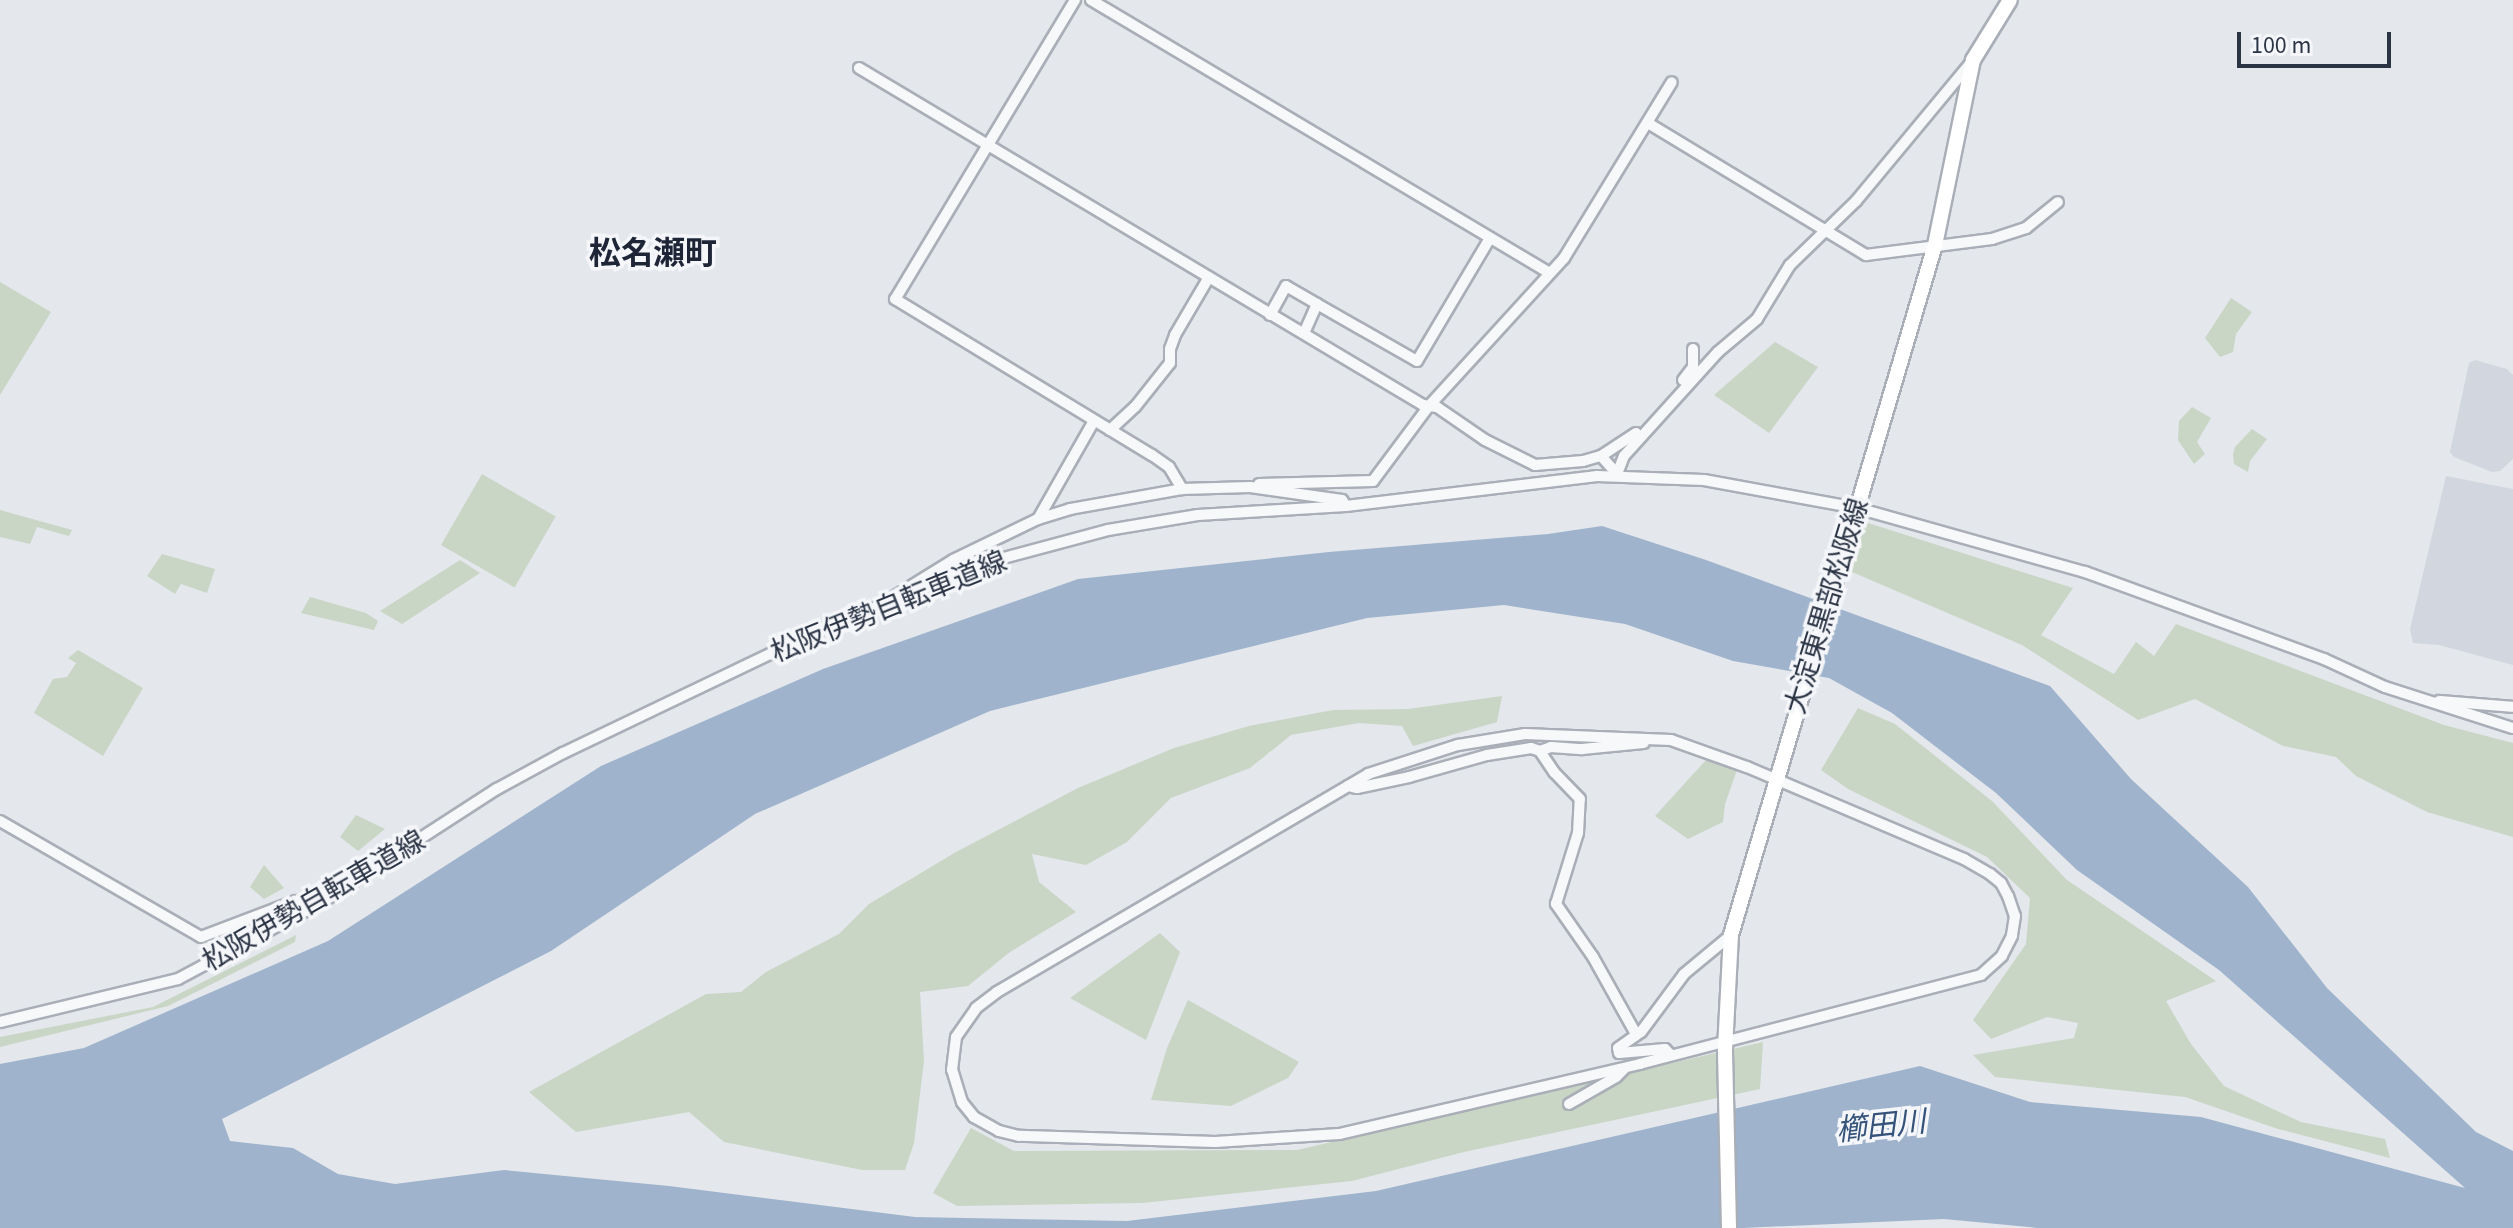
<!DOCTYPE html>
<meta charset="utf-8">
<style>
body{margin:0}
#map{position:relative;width:2513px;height:1228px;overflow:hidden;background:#e4e7ec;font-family:"Source Sans 3","Noto Sans JP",sans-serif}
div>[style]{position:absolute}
.built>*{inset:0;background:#d2d6de}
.green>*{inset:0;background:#c9d6c5;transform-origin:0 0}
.water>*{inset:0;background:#9fb4cc}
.roads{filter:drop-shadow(2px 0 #a9aeb7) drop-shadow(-2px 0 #a9aeb7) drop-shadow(0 2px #a9aeb7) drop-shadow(0 -2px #a9aeb7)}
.minor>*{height:10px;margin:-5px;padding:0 5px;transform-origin:5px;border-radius:5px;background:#f7f8fa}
.major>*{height:14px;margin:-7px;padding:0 7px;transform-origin:7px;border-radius:7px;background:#fff}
span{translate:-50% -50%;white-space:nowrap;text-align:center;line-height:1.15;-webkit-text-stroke:7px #f4f6f9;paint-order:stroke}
.street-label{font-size:28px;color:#2b3445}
.water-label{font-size:30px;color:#34527a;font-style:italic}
.quarter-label{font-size:32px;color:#1d2536;font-weight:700}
.scale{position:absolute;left:2237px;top:32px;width:154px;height:36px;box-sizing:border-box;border:4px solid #2b3445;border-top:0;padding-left:10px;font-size:24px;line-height:28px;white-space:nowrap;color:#2b3445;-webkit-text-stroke:6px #f4f6f9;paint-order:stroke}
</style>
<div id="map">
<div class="built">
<i style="clip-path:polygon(2475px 360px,2507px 369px,2513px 375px,2513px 459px,2500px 471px,2492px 472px,2454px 457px,2450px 452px,2469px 363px)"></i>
<i style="clip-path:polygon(2446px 476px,2513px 489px,2513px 665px,2439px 645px,2413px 643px,2410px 629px)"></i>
</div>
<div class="green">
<i style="clip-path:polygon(0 282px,51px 312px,0 395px)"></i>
<i style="clip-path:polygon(2231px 298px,2252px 312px,2236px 334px,2233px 352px,2220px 357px,2205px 338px)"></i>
<i style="clip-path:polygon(1775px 342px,1818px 367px,1769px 433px,1714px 395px)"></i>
<i style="clip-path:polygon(2192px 407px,2211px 418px,2197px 442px,2205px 454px,2194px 464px,2178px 440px,2179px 421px)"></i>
<i style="clip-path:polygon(2252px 429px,2267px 439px,2250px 461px,2248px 472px,2234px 464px,2233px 454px,2235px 447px)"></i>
<i style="left:482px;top:474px;width:85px;height:82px;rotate:30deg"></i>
<i style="clip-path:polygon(0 510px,72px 530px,69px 536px,37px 527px,30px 544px,0 537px)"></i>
<i style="clip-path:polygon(1865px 522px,2073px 588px,2041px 635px,2114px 674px,2136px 642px,2154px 656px,2176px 624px,2444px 725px,2513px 743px,2513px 837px,2427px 812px,2356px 776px,2336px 757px,2283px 746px,2195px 699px,2138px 720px,2022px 645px,1852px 572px)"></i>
<i style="clip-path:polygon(162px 554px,215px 569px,207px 593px,181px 584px,175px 594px,147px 576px)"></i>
<i style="clip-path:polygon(460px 560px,480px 573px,402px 624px,380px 611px)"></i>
<i style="clip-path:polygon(310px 597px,366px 613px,378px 621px,374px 630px,301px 613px)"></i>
<i style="clip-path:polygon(78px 650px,143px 688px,103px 756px,34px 713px,53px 679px,67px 677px,76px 663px,68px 658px)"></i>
<i style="clip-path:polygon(1502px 696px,1497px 722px,1413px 746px,1402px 726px,1359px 723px,1291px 735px,1250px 768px,1171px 798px,1127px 842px,1086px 865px,1032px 854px,1039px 882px,1076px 912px,1010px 952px,968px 986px,920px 992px,924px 1061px,914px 1143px,905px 1170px,862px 1170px,724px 1142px,689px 1112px,576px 1132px,529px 1092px,706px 994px,741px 992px,766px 972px,839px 934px,869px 904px,956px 852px,1078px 788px,1174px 748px,1249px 726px,1333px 710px,1408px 709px)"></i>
<i style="clip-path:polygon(1858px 708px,1895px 724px,1992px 801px,2067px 880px,2216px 981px,2166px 1001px,2191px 1044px,2224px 1086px,2301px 1122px,2385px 1139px,2390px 1158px,2278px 1129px,2185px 1097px,1995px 1077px,1973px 1055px,2074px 1038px,2078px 1023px,2047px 1017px,1991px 1039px,1973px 1020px,2026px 944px,2030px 898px,1987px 857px,1848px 789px,1821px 770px)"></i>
<i style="clip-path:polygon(1706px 760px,1737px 770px,1725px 804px,1723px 822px,1688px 839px,1655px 816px)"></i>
<i style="clip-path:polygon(356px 815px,385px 829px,358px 851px,340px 837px)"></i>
<i style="clip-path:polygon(264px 865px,284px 888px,264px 899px,250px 887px)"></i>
<i style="clip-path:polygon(1160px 933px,1180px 952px,1146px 1040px,1070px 998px)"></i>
<i style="clip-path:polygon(296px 935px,295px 942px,168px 1006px,0 1047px,0 1037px,153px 1007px)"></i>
<i style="clip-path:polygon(1188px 1000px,1299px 1062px,1288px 1078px,1231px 1106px,1151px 1100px,1167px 1048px)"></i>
<i style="clip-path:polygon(1763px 1042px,1760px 1089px,1464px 1152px,1352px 1181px,1142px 1203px,957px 1206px,933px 1193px,971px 1128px,1014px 1151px,1297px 1150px)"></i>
</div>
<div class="water">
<i style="clip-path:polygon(evenodd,1602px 526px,1706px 560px,2050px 686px,2131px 779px,2248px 887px,2327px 988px,2476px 1132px,2513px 1151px,2513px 1228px,2038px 1228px,1944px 1219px,1743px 1228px,0 1228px,0 1064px,84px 1048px,328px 941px,601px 766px,823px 669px,1078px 579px,1329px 552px,1548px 534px,1602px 526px,1504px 605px,1625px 624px,1733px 661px,1829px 678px,1892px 713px,1996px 793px,2077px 870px,2219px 970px,2465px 1188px,2201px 1117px,2030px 1102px,1920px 1066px,1376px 1191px,1127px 1221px,915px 1217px,669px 1186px,504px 1170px,395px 1184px,338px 1174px,293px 1148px,230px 1141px,222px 1119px,551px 951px,755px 814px,990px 711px,1367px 618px,1504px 605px)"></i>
</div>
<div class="roads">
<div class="minor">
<i style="left:1075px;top:0;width:349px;rotate:121deg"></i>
<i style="left:895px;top:299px;width:301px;rotate:31.3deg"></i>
<i style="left:1152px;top:455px;width:21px;rotate:35deg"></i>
<i style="left:1169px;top:467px;width:26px;rotate:59deg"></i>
<i style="left:1182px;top:489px;width:68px;rotate:-1.7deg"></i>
<i style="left:1250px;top:487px;width:93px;rotate:8deg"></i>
<i style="left:1342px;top:500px;width:7px;rotate:56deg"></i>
<i style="left:1091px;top:0;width:532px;rotate:30.76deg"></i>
<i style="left:859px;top:68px;width:657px;rotate:30.86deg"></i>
<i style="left:1423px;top:405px;width:14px;rotate:8deg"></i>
<i style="left:1437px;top:407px;width:58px;rotate:34.5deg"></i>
<i style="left:1485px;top:440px;width:56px;rotate:26.6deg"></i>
<i style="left:1535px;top:465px;width:48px;rotate:-4.8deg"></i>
<i style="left:1583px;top:461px;width:19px;rotate:-16deg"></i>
<i style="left:1601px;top:456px;width:24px;rotate:48deg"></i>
<i style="left:1648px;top:123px;width:255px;rotate:31.2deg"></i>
<i style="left:1866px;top:255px;width:127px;rotate:-7.2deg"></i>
<i style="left:1992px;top:239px;width:36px;rotate:-18deg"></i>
<i style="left:2026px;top:228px;width:41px;rotate:-39.1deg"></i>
<i style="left:1317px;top:304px;width:115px;rotate:29.7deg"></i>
<i style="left:1417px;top:361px;width:143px;rotate:-59.3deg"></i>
<i style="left:1270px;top:315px;width:33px;rotate:-61deg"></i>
<i style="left:1286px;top:286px;width:36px;rotate:30deg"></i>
<i style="left:1317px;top:304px;width:32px;rotate:114deg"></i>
<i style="left:1683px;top:380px;width:16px;rotate:-52deg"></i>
<i style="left:1693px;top:367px;width:18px;rotate:-90deg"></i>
<i style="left:1110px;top:430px;width:34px;rotate:-43deg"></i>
<i style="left:1135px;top:407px;width:56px;rotate:-51.5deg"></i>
<i style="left:1170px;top:363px;width:14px;rotate:-90deg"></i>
<i style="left:1170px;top:349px;width:15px;rotate:-70deg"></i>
<i style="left:1175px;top:335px;width:67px;rotate:-59.6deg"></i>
<i style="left:1601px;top:456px;width:42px;rotate:-33.3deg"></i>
<i style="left:1617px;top:474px;width:19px;rotate:-69deg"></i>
<i style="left:1624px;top:456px;width:140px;rotate:-47.9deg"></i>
<i style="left:1718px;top:352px;width:51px;rotate:-40.2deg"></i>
<i style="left:1757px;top:319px;width:63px;rotate:-58.6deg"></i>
<i style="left:1790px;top:265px;width:92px;rotate:-44.1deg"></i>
<i style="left:1856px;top:201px;width:183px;rotate:-50.3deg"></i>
<i style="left:1259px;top:484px;width:114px;rotate:-1.5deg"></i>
<i style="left:1373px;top:481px;width:94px;rotate:-53.3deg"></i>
<i style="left:1429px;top:406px;width:200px;rotate:-47.6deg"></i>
<i style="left:1564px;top:258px;width:206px;rotate:-58.5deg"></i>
<i style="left:1038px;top:519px;width:113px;rotate:-60.3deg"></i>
<i style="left:895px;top:596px;width:68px;rotate:-31.8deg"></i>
<i style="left:953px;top:560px;width:94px;rotate:-25.8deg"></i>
<i style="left:1038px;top:519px;width:34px;rotate:-17deg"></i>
<i style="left:1070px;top:509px;width:114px;rotate:-10.1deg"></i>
<i style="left:2439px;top:701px;width:74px;rotate:4.6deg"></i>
<i style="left:1525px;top:734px;width:146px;rotate:2.4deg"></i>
<i style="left:1671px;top:740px;width:81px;rotate:19.6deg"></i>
<i style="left:1747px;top:767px;width:236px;rotate:23deg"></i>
<i style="left:1964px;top:859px;width:30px;rotate:30deg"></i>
<i style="left:1990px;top:874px;width:14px;rotate:39deg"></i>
<i style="left:2001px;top:883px;width:15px;rotate:62deg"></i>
<i style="left:2008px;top:896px;width:21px;rotate:71deg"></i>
<i style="left:2015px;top:916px;width:20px;rotate:99deg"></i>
<i style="left:2012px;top:936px;width:22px;rotate:117deg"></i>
<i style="left:2002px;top:956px;width:28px;rotate:138deg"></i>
<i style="left:1981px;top:975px;width:352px;rotate:165.4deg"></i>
<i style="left:1640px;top:1064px;width:309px;rotate:166.9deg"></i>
<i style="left:1339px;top:1134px;width:124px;rotate:176.3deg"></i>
<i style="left:1215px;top:1142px;width:196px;rotate:-178.2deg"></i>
<i style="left:1019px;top:1136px;width:21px;rotate:-166deg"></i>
<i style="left:999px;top:1131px;width:29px;rotate:-151deg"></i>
<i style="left:974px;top:1117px;width:19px;rotate:-129deg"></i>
<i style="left:962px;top:1102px;width:34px;rotate:-107deg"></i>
<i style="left:952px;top:1070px;width:33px;rotate:-83deg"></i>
<i style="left:956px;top:1037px;width:35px;rotate:-55deg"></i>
<i style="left:976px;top:1008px;width:26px;rotate:-37deg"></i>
<i style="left:997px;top:992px;width:430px;rotate:-30.4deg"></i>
<i style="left:1368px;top:774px;width:95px;rotate:-17.9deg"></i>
<i style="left:1458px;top:745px;width:68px;rotate:-9.3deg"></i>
<i style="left:1348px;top:786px;width:9px;rotate:13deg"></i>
<i style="left:1357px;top:788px;width:53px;rotate:-11.9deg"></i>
<i style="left:1409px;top:777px;width:81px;rotate:-15.8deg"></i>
<i style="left:1487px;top:755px;width:45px;rotate:-9deg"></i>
<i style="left:1531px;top:748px;width:9px;rotate:18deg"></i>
<i style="left:0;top:821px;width:232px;rotate:30deg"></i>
<i style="left:201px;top:937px;width:102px;rotate:-20.8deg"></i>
<i style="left:296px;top:901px;width:24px;rotate:2deg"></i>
<i style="left:0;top:1022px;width:183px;rotate:-13.6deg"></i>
<i style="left:178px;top:979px;width:163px;rotate:-28.1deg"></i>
<i style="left:322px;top:902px;width:208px;rotate:-32.9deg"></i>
<i style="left:497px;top:789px;width:75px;rotate:-28.6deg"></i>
<i style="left:563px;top:753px;width:277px;rotate:-25.6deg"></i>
<i style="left:813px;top:633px;width:182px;rotate:-22.3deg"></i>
<i style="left:981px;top:564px;width:131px;rotate:-15deg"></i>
<i style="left:1108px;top:530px;width:91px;rotate:-9.5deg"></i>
<i style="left:1198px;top:515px;width:148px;rotate:-3.5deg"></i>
<i style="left:1346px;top:506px;width:253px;rotate:-6.8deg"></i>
<i style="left:1597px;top:476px;width:107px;rotate:2.1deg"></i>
<i style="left:1704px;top:480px;width:156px;rotate:10.4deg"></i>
<i style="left:1857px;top:508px;width:237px;rotate:15.7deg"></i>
<i style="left:2085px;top:572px;width:254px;rotate:20deg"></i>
<i style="left:2324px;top:659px;width:67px;rotate:24.7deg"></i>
<i style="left:2385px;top:687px;width:134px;rotate:17.8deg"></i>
<i style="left:1636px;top:1034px;width:88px;rotate:-119.2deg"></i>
<i style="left:1593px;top:957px;width:65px;rotate:-124.9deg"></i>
<i style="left:1556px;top:904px;width:74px;rotate:-72.8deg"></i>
<i style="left:1578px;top:833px;width:34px;rotate:-87deg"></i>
<i style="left:1580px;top:799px;width:37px;rotate:-134deg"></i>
<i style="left:1554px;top:772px;width:25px;rotate:-124deg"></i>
<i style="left:1540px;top:751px;width:12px;rotate:-20deg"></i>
<i style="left:1551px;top:747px;width:31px;rotate:4deg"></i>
<i style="left:1582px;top:749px;width:62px;rotate:-5.5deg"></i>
<i style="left:1670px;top:1054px;width:7px;rotate:-135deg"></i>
<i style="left:1665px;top:1049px;width:46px;rotate:175deg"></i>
<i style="left:1619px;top:1053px;width:5px;rotate:-101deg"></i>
<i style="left:1618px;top:1048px;width:28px;rotate:-35deg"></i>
<i style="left:1641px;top:1032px;width:72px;rotate:-53.4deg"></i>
<i style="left:1684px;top:974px;width:61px;rotate:-39.7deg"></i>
<i style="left:1569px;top:1104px;width:54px;rotate:-29.9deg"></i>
<i style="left:1616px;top:1077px;width:11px;rotate:-45deg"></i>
</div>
<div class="major">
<i style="left:1729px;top:1228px;width:179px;rotate:-91.3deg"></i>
<i style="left:1725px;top:1049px;width:114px;rotate:-87deg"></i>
<i style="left:1731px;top:935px;width:720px;rotate:-73.53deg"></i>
<i style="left:1935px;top:245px;width:189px;rotate:-78.4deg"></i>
<i style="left:1973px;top:60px;width:70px;rotate:-58.3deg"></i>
</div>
</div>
<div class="street-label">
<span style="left:1827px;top:606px;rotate:-73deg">大淀東黒部松阪線</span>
<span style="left:889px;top:607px;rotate:-22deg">松阪伊勢自転車道線</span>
<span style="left:314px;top:901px;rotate:-30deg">松阪伊勢自転車道線</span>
</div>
<div class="water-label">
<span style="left:1881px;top:1127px;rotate:-6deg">櫛田川</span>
</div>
<div class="quarter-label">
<span style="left:653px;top:254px">松名瀬町</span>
</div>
<div class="scale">100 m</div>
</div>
